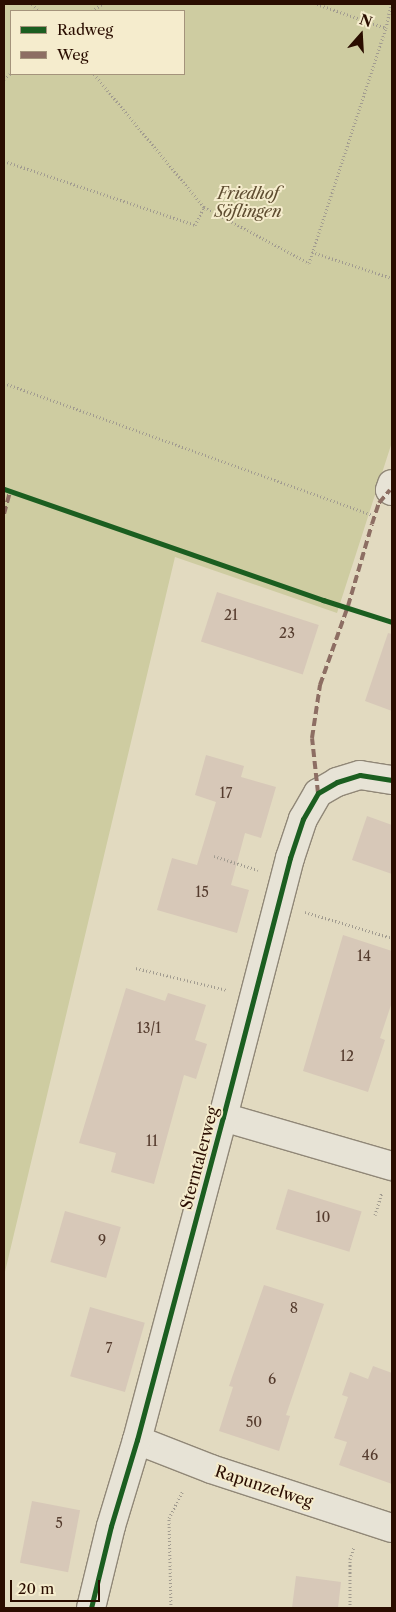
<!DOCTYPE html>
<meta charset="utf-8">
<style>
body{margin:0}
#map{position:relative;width:396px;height:1612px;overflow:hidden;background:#e2dac0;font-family:"Libre Caslon Text",serif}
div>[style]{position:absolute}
.green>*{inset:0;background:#cecca1}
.building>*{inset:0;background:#d7c8b8;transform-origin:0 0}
.path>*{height:3px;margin-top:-1.5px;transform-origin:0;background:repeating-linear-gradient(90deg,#a29c90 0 1px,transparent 0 3.5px)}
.roads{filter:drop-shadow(1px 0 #908777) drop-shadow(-1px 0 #908777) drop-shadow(0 1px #908777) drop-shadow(0 -1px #908777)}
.minor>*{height:28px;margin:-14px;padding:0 14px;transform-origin:14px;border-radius:14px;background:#e7e3d6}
.quiet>*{height:4px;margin-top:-2px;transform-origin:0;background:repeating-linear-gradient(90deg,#8d6e63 0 8px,transparent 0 12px)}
.cycleway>*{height:5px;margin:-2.5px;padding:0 2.5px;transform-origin:2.5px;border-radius:2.5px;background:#1b5e20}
span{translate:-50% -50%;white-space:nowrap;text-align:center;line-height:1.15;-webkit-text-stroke:4px #f5eccd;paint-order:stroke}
.number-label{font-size:14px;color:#553c2e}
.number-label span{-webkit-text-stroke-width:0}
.park-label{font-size:16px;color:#5e4c30;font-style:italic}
.street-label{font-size:16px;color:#2a0d00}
.frame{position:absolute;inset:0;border:5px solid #2a0d00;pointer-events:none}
.legend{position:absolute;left:10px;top:10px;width:175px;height:65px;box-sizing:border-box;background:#f5eccd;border:1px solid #a4937b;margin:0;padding:6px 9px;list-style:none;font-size:15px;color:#2a0d00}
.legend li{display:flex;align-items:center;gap:10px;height:25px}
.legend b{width:25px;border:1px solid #a4937b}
.north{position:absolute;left:336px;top:10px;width:50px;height:50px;-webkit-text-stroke:4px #f5eccd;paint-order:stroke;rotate:19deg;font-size:14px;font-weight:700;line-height:20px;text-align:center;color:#2a0d00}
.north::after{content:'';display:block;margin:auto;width:18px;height:22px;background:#2a0d00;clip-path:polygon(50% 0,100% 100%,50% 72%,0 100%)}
.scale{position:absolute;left:10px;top:1580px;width:90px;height:22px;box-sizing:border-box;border:2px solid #2a0d00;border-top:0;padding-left:6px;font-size:15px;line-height:18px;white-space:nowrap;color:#2a0d00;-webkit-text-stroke:4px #f5eccd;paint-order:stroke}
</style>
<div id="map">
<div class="green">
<i style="clip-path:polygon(evenodd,4px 4px,392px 4px,392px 442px,337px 613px,175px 557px,4px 1276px,4px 4px,11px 11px,184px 11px,184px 74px,11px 74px,11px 11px)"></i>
</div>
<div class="building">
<i style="left:217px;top:592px;width:107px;height:52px;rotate:18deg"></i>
<i style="clip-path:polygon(388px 633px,392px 634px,392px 711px,365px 701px)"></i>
<i style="clip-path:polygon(206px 755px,244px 766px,241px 777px,276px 787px,261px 838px,245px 833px,231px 885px,249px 890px,237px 933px,157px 910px,172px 858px,197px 865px,216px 802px,195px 795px)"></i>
<i style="clip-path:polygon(367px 816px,392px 825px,392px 874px,352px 860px)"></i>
<i style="clip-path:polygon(343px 935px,392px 951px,392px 1002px,380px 1038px,385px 1040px,368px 1092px,303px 1071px)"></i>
<i style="clip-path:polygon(126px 988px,165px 1001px,168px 993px,206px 1005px,195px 1040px,207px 1044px,196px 1079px,184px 1075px,154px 1184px,111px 1172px,116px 1153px,79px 1143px)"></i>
<i style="left:288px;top:1189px;width:77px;height:42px;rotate:17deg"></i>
<i style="left:65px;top:1211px;width:58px;height:53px;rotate:16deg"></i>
<i style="clip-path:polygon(264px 1285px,324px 1304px,286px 1415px,290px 1416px,279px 1451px,219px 1431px,233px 1387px,229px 1386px)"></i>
<i style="left:90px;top:1307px;width:57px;height:72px;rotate:16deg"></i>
<i style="clip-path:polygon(373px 1366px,392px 1373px,392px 1484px,339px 1465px,347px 1442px,334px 1438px,348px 1397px,342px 1395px,350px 1372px,368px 1379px)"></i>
<i style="left:32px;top:1501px;width:49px;height:63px;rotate:11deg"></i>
<i style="clip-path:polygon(296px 1576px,341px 1582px,338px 1608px,292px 1608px)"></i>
</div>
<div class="path">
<i style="left:32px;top:4px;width:10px;rotate:45deg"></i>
<i style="left:317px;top:4px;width:73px;rotate:19.2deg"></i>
<i style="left:92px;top:11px;width:12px;rotate:-35deg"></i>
<i style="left:94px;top:74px;width:173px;rotate:50.4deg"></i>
<i style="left:204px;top:207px;width:119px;rotate:28.1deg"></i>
<i style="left:309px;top:263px;width:247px;rotate:-71.9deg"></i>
<i style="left:386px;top:28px;width:25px;rotate:-78deg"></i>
<i style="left:4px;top:79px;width:9px;rotate:-41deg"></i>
<i style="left:4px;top:161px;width:201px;rotate:18.5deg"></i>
<i style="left:195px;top:225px;width:20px;rotate:-63deg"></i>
<i style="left:312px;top:252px;width:84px;rotate:18deg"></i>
<i style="left:4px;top:383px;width:391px;rotate:19.7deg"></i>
<i style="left:214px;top:856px;width:46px;rotate:17.7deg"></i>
<i style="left:305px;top:912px;width:91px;rotate:16.6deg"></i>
<i style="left:136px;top:968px;width:94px;rotate:13.6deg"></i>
<i style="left:375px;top:1215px;width:24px;rotate:-73deg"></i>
<i style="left:171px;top:1608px;width:90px;rotate:-91.3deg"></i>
<i style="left:169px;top:1518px;width:31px;rotate:-63deg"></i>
<i style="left:350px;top:1608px;width:49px;rotate:-90deg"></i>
<i style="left:350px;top:1559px;width:13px;rotate:-72deg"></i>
</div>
<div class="roads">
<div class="minor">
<i style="left:392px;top:484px;width:6px;rotate:108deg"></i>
<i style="left:390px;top:490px;width:2px;rotate:27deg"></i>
<i style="left:223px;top:1117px;width:176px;rotate:16.2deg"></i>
<i style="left:137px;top:1440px;width:79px;rotate:21.4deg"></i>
<i style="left:211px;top:1469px;width:190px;rotate:18.1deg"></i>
<i style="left:91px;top:1608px;width:84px;rotate:-76.3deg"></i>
<i style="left:111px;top:1526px;width:90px;rotate:-73.2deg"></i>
<i style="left:137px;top:1440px;width:334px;rotate:-75.1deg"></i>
<i style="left:223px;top:1117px;width:268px;rotate:-75.5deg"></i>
<i style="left:290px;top:858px;width:41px;rotate:-71.6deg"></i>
<i style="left:303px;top:819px;width:30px;rotate:-60deg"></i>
<i style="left:318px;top:793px;width:22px;rotate:-30deg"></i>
<i style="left:337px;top:782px;width:24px;rotate:-17deg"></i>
<i style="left:360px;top:775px;width:32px;rotate:9deg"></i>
</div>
</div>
<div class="quiet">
<i style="left:4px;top:514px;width:23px;rotate:-75deg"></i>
<i style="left:318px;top:793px;width:55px;rotate:-96.2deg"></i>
<i style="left:312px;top:738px;width:54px;rotate:-81.4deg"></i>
<i style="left:320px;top:685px;width:84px;rotate:-70.5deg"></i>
<i style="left:348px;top:606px;width:85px;rotate:-73.7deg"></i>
<i style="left:372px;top:524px;width:22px;rotate:-72deg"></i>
<i style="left:379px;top:503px;width:17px;rotate:-50deg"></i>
</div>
<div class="cycleway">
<i style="left:4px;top:489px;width:338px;rotate:19.2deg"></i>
<i style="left:323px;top:600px;width:72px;rotate:17.7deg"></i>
<i style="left:91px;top:1608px;width:84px;rotate:-76.3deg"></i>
<i style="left:111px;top:1526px;width:90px;rotate:-73.2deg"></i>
<i style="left:137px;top:1440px;width:334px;rotate:-75.1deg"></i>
<i style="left:223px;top:1117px;width:268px;rotate:-75.5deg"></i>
<i style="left:290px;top:858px;width:41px;rotate:-71.6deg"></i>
<i style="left:303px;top:819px;width:30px;rotate:-60deg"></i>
<i style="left:318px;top:793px;width:22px;rotate:-30deg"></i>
<i style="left:337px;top:782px;width:24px;rotate:-17deg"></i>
<i style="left:360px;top:775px;width:32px;rotate:9deg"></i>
</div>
<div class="number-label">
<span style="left:231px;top:615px">21</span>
<span style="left:287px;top:633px">23</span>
<span style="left:226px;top:793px">17</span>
<span style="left:202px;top:892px">15</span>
<span style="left:364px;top:956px">14</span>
<span style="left:149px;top:1028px">13/1</span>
<span style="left:347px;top:1056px">12</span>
<span style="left:152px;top:1141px">11</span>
<span style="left:323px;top:1217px">10</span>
<span style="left:102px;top:1240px">9</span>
<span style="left:294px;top:1308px">8</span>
<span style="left:109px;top:1348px">7</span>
<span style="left:272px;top:1379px">6</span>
<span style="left:254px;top:1422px">50</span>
<span style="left:370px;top:1455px">46</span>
<span style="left:59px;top:1523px">5</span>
</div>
<div class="park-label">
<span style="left:248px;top:202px">Friedhof<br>Söflingen</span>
</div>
<div class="street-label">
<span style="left:199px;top:1158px;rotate:-75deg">Sterntalerweg</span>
<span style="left:264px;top:1486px;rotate:18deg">Rapunzelweg</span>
</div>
<div class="frame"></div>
<ul class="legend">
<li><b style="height:6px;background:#1b5e20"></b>Radweg</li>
<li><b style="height:6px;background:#8d6e63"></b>Weg</li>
</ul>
<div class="north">N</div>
<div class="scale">20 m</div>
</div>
